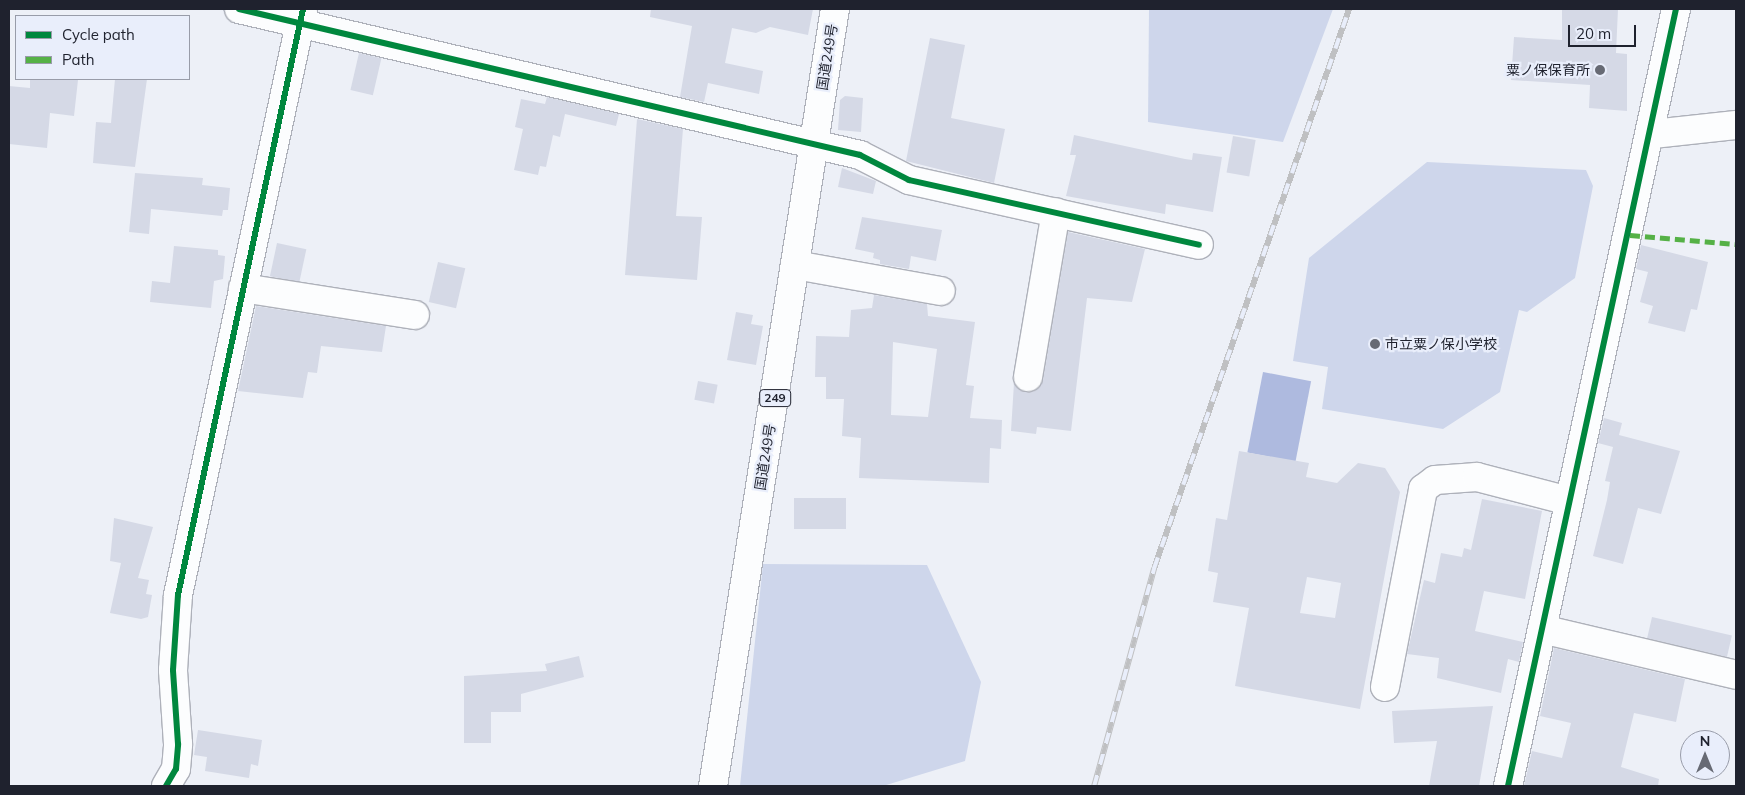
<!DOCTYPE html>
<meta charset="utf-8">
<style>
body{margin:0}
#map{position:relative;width:1745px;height:795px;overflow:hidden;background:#edf0f7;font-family:Mulish,"Noto Sans JP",sans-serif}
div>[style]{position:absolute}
.green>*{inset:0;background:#ced6eb}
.water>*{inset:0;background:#aebadf;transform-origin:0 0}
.building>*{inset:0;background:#d5d9e6;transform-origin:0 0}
.roads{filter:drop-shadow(1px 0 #aeb1ba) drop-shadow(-1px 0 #aeb1ba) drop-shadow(0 1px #aeb1ba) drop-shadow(0 -1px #aeb1ba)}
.minor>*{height:28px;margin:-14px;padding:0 14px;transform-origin:14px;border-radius:14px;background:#fcfdfe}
.highway>*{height:28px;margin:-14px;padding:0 14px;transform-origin:14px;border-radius:14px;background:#fcfdfe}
.rail>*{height:5.5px;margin-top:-2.75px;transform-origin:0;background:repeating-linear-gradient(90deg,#e9eefb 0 11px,#bfc0c2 0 22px);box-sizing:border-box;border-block:1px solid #bfc0c2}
.quiet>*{height:5px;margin-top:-2.5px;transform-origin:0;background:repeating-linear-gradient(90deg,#55b146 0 10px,transparent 0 15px)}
.cycleway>*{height:6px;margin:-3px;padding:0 3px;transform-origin:3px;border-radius:3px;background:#00873e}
.dots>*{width:14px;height:14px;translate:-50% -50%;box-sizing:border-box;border:2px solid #e9eefb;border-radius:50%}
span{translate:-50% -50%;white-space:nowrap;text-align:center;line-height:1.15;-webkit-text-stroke:4.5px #e9eefb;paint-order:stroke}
.shield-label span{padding:1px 4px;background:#e9eefb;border:1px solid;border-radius:4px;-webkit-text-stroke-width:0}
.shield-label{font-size:12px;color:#1f222e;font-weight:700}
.street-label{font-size:14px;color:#1f222e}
.poi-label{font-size:14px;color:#1f222e}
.right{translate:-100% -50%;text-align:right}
.left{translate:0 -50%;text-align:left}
.frame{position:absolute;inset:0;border:10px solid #1f222e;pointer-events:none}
.legend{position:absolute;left:15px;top:15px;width:175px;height:65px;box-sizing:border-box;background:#e9eefb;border:1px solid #989ca9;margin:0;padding:6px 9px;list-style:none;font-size:15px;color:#1f222e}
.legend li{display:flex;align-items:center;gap:10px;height:25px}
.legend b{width:25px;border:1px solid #989ca9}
.north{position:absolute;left:1680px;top:730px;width:50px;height:50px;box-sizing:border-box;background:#e9eefb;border:1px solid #989ca9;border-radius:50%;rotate:0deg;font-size:14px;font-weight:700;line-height:20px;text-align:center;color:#1f222e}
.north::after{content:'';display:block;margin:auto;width:18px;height:22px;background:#676a74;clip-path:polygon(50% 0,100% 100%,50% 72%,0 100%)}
.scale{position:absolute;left:1568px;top:25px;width:68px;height:22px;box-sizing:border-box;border:2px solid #1f222e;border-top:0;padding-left:6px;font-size:15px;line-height:18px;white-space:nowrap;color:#1f222e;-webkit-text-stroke:4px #e9eefb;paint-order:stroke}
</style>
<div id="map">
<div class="green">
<i style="clip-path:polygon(1149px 9px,1333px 9px,1283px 142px,1148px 122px)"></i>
<i style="clip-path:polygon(1427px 162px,1586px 170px,1593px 186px,1575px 278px,1527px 312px,1519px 310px,1500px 392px,1443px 429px,1322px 409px,1328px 367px,1293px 361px,1309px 258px)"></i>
<i style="clip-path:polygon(763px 564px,927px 565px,981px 682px,965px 761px,883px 786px,740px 786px)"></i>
</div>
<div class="water">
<i style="left:1263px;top:372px;width:49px;height:82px;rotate:11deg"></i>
</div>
<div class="building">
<i style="clip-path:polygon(651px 9px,813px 9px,808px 35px,770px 27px,756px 33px,732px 28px,725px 63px,763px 71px,759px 94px,708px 83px,704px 102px,680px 97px,692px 26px,650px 17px)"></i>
<i style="clip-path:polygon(1562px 9px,1618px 9px,1616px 53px,1627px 54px,1627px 111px,1589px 108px,1590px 85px,1511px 80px,1514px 37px,1562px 40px)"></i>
<i style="clip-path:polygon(930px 38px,965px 45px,951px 118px,1005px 129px,994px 183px,906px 161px)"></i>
<i style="left:359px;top:53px;width:23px;height:38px;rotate:13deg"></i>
<i style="clip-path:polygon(30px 79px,78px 80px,74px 116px,50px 113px,47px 148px,9px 144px,9px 86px,30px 88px)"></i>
<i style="clip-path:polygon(115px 79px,147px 79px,135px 167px,93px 163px,96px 122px,111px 123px)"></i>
<i style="clip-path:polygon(845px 96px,863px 98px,861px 132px,838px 130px,840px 100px)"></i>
<i style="clip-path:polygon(547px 97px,619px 114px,616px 126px,565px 114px,560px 137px,553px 135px,546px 167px,540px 166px,538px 175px,514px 170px,523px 129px,515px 127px,521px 99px,545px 104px)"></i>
<i style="clip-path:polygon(637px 119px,683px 129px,676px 216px,702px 217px,697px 280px,625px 275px)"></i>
<i style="clip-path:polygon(1074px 135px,1185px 159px,1192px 160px,1193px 153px,1222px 157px,1213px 212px,1166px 204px,1165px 214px,1066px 196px,1076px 155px,1070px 155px)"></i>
<i style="left:1233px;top:136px;width:23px;height:37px;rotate:10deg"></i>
<i style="clip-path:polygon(842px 168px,876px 181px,873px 194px,838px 187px)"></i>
<i style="clip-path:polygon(135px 173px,203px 178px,202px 185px,230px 188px,228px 210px,223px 210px,222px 216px,151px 209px,149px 234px,129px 232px)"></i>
<i style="clip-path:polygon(862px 217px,942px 230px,936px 261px,911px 256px,909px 269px,880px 264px,880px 260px,873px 258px,874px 253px,855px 249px)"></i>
<i style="clip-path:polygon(1068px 232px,1145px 249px,1132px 302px,1087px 298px,1071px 431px,1037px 427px,1036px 434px,1011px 431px,1014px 383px,1026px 392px,1034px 391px,1043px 380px)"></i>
<i style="left:277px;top:243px;width:30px;height:34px;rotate:12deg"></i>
<i style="clip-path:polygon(1641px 245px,1708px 262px,1697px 310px,1691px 309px,1685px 332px,1648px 323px,1653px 306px,1640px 302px,1648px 272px,1636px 269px)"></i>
<i style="clip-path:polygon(174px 246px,218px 250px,218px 255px,225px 256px,223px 279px,214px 281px,211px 308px,150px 302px,152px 281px,170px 283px)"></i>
<i style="left:438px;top:262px;width:28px;height:41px;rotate:13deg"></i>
<i style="clip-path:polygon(evenodd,874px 295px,927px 304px,928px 316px,975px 322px,966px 385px,974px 386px,970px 418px,1002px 420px,1001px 449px,990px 448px,989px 483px,859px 478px,861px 438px,842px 436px,844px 399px,826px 399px,826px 377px,815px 377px,816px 336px,849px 337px,851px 310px,872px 308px,874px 295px,893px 342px,937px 349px,928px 417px,891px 415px,893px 342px)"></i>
<i style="clip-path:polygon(256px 306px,386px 326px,382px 352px,321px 346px,317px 373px,308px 372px,303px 398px,238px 391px)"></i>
<i style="clip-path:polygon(736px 312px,753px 315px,751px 324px,763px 326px,756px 365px,727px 360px)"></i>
<i style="left:698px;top:381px;width:20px;height:19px;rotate:11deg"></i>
<i style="clip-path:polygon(1604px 418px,1622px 423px,1619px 435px,1680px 451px,1661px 514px,1638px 508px,1623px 564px,1593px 556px,1607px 500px,1610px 482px,1605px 481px,1613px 447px,1598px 443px)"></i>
<i style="clip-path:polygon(evenodd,1239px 451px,1309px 463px,1306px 477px,1337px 483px,1358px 463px,1385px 468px,1400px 492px,1360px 709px,1235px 686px,1249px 608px,1213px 602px,1218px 573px,1208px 571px,1216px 518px,1227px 520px,1239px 451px,1307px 577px,1341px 583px,1335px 618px,1300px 613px,1307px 577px)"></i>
<i style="left:794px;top:498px;width:52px;height:31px"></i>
<i style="clip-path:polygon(1482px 499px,1542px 511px,1525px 599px,1484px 591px,1475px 631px,1523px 642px,1519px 662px,1508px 659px,1501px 693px,1437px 678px,1439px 658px,1407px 654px,1424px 580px,1435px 583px,1441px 553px,1462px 557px,1464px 548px,1471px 550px)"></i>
<i style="clip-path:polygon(114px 518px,153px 527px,138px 578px,149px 580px,146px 594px,152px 595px,148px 617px,141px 619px,110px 613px,121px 563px,110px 561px)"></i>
<i style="left:1652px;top:617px;width:82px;height:22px;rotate:13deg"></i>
<i style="clip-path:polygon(1554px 648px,1685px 679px,1676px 722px,1634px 713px,1621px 767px,1659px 779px,1658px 786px,1524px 786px,1532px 751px,1562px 758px,1571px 723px,1540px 716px)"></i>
<i style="clip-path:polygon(579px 656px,584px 677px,521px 694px,521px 712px,491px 712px,491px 743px,464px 743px,464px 676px,547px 671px,545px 664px)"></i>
<i style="clip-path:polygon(1493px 706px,1479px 786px,1429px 786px,1437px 741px,1394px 743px,1392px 711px)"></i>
<i style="clip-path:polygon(198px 730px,262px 740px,258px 766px,251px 764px,249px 778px,205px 771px,207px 757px,194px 755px)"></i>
</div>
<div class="roads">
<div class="minor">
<i style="left:239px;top:9px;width:638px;rotate:13.23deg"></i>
<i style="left:860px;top:155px;width:55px;rotate:27deg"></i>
<i style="left:909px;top:180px;width:297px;rotate:12.6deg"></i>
<i style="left:1653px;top:134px;width:83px;rotate:-6.2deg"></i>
<i style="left:795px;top:265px;width:148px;rotate:10.1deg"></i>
<i style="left:243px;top:288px;width:174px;rotate:8.9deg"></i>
<i style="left:1028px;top:377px;width:167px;rotate:-80.4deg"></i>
<i style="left:1542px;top:629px;width:199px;rotate:13.3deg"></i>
<i style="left:1385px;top:687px;width:202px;rotate:-79.1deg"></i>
<i style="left:1423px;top:489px;width:15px;rotate:-37deg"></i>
<i style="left:1435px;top:480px;width:42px;rotate:-4.1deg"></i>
<i style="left:1477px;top:477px;width:95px;rotate:14.6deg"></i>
<i style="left:166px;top:786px;width:20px;rotate:-60deg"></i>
<i style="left:176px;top:769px;width:25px;rotate:-85deg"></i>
<i style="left:178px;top:744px;width:74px;rotate:-93.9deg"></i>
<i style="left:173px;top:670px;width:75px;rotate:-86.2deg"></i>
<i style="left:178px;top:595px;width:599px;rotate:-77.96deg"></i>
<i style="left:1508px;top:786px;width:795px;rotate:-77.8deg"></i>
</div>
<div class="highway">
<i style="left:713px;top:786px;width:787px;rotate:-81.08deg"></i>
</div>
</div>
<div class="rail">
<i style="left:1094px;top:786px;width:226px;rotate:-74.6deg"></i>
<i style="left:1154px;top:568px;width:592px;rotate:-70.77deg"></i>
</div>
<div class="quiet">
<i style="left:1630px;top:235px;width:106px;rotate:4.9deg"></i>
</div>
<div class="cycleway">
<i style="left:239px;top:9px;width:638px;rotate:13.23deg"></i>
<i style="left:860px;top:155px;width:55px;rotate:27deg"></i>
<i style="left:909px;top:180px;width:297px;rotate:12.6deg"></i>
<i style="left:166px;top:786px;width:20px;rotate:-60deg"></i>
<i style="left:176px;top:769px;width:25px;rotate:-85deg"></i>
<i style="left:178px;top:744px;width:74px;rotate:-93.9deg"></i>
<i style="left:173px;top:670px;width:75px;rotate:-86.2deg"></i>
<i style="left:178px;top:595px;width:599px;rotate:-77.96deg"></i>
<i style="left:1508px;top:786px;width:795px;rotate:-77.8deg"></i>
</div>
<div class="dots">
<i style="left:1600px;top:70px;background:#676a74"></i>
<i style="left:1375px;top:344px;background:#676a74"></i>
</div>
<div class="shield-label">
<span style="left:775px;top:398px">249</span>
</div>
<div class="street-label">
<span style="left:827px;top:57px;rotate:-81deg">国道249号</span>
<span style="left:765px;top:457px;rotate:-81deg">国道249号</span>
</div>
<div class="poi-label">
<span class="right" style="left:1590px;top:70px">粟ノ保保育所</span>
<span class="left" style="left:1385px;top:344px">市立粟ノ保小学校</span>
</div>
<div class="frame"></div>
<ul class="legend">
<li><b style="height:6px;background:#00873e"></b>Cycle path</li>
<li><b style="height:6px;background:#55b146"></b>Path</li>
</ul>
<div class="north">N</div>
<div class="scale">20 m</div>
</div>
